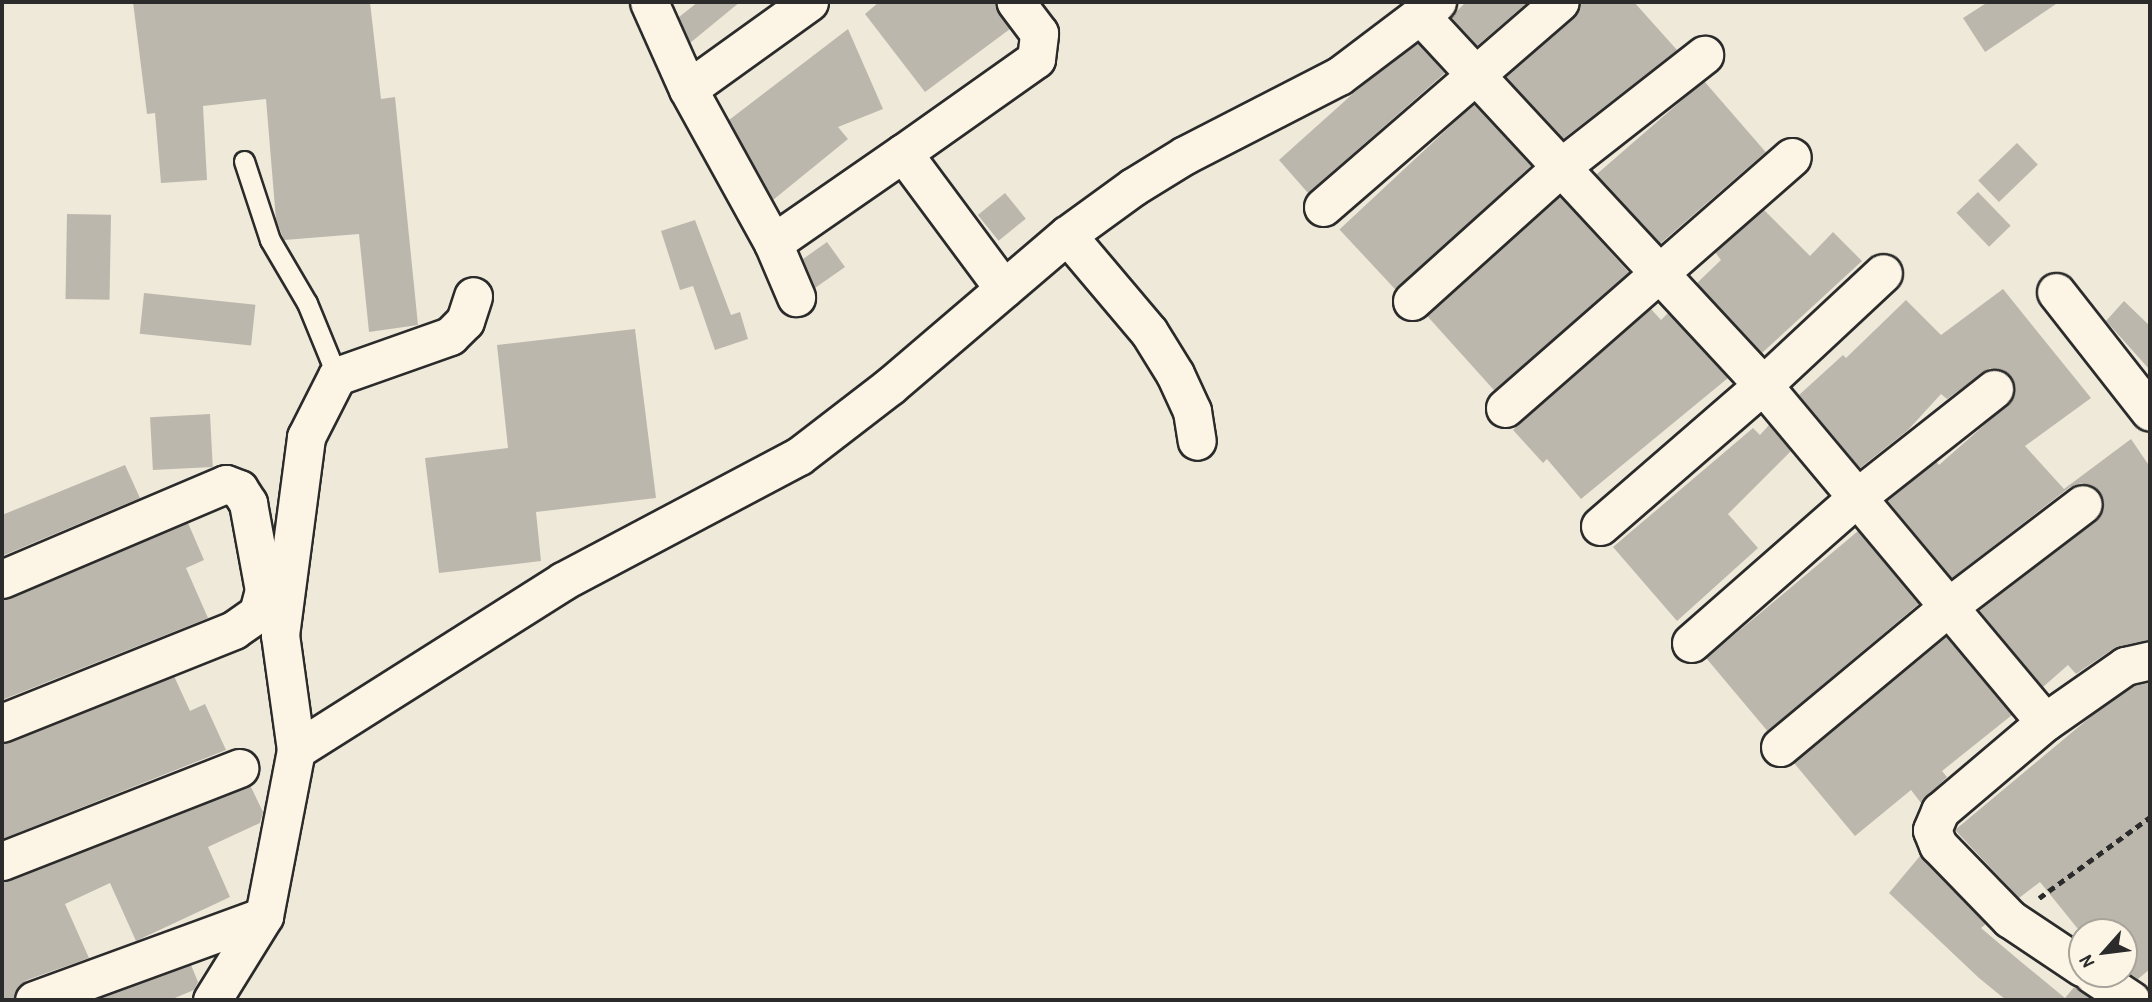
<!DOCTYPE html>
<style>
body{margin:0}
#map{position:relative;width:2152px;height:1002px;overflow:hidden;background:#efe9da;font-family:"Patrick Hand",sans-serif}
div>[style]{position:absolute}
.building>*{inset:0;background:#bcb7ac;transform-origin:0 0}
.path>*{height:4.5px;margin-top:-2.25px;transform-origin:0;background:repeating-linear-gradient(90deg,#2b2b2b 0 7px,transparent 0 12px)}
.roads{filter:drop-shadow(2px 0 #2b2b2b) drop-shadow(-2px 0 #2b2b2b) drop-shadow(0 2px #2b2b2b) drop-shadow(0 -2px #2b2b2b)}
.lane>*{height:19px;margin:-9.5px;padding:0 9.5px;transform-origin:9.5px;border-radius:9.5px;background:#fcf5e5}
.street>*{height:37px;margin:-18.5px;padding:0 18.5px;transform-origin:18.5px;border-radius:18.5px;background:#fcf5e5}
span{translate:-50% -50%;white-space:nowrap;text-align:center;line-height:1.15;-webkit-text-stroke:5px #fcf5e5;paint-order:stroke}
.frame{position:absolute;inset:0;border:4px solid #2b2b2b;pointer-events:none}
.north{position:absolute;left:2068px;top:918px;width:70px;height:70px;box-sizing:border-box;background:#fcf5e5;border:2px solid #a8a49b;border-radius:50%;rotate:242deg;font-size:19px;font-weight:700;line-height:28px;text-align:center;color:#2b2b2b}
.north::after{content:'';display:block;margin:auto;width:24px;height:32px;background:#2b2b2b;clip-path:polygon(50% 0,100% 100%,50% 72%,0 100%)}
</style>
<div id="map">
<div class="building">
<i style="clip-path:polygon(133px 2px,370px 2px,381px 99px,395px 97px,418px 325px,369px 332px,359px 234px,284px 240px,276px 220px,266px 99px,203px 106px,207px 180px,161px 183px,155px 113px,147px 114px)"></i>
<i style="clip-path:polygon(698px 2px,740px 2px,690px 43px,679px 17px)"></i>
<i style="clip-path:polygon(879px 2px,995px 2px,1010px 29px,925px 92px,865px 14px)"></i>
<i style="clip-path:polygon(1466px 2px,1528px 2px,1477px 46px,1451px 17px)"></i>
<i style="clip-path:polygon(1580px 2px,1634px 2px,1677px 50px,1563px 139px,1506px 77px,1574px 18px)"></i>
<i style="clip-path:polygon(1988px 2px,2059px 2px,1985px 52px,1963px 18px)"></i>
<i style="clip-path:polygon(848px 29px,883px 109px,838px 127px,848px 139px,773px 200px,729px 120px)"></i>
<i style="clip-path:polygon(1418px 43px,1445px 73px,1308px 193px,1279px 160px,1366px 82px)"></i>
<i style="left:1704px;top:81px;width:94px;height:143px;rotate:49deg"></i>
<i style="left:1474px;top:104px;width:84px;height:184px;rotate:47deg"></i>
<i style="left:2017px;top:143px;width:30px;height:54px;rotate:46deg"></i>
<i style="left:1978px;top:192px;width:47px;height:30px;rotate:46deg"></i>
<i style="left:1005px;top:193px;width:33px;height:35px;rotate:51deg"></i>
<i style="left:1560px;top:196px;width:103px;height:179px;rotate:48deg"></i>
<i style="clip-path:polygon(1764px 210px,1810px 256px,1833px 232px,1862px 261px,1762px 353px,1697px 283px,1721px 260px,1715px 252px)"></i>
<i style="left:67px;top:214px;width:44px;height:85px;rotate:1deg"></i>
<i style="clip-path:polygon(695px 220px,731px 315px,740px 312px,748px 339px,715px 350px,693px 286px,680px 290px,661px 231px)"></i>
<i style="clip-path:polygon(827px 242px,845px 267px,815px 288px,803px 259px)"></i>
<i style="clip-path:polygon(2003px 289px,2091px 398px,2025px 446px,2064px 489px,2131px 439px,2150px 467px,2150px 640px,2113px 649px,2076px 674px,2068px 665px,2043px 687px,1979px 610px,2096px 521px,2104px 502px,2099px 491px,2081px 483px,2070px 487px,1952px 578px,1887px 500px,1936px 461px,1939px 465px,2007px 405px,2015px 387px,2010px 375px,1990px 368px,1947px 399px,1941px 394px,1908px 430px,1860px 468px,1799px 395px,1843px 355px,1846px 358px,1906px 300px,1941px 335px)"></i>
<i style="left:144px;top:293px;width:112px;height:41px;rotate:6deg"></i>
<i style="clip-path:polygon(2124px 301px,2150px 326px,2150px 370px,2106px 321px)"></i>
<i style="clip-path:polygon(1651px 309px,1661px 320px,1668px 313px,1728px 378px,1581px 499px,1547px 459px,1543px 463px,1513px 430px)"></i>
<i style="clip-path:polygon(635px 329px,656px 498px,536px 512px,541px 561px,439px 573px,425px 458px,508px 448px,497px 345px)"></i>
<i style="left:210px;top:414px;width:53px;height:60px;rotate:87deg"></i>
<i style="clip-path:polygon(1769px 425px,1791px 451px,1728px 514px,1758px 548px,1677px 621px,1613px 547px,1753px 428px,1760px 435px)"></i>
<i style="clip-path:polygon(125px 465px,140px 498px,2px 556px,2px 515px)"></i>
<i style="clip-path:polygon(188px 523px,204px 560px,186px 568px,208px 618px,2px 700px,2px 600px)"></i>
<i style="left:1858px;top:531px;width:95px;height:198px;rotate:50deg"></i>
<i style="clip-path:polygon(1946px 636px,2012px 715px,1942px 771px,1947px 777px,1921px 803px,1911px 790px,1855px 836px,1794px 763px)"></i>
<i style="clip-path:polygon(174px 676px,190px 711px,205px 704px,226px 750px,2px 839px,2px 744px)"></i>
<i style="clip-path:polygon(2150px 682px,2150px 969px,2138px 979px,2124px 970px,2124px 932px,2082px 934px,2040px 882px,2019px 898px,1955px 830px,2100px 709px,2134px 685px)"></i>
<i style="clip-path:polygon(250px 785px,263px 812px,260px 823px,208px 847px,230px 897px,136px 941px,110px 883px,65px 904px,89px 958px,27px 980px,18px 987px,14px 1000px,2px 1000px,2px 882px)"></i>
<i style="clip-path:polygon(1920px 856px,1986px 924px,1981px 928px,2020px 961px,2065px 998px,2075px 986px,2094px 1000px,2006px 1000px,1979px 978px,1889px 893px)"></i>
<i style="clip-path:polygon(191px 965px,198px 982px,194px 990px,170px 1000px,95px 1000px)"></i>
</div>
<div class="path">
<i style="left:2039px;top:898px;width:137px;rotate:-36.1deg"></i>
</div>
<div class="roads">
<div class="lane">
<i style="left:244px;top:161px;width:83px;rotate:71.8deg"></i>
<i style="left:270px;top:240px;width:73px;rotate:59.6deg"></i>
<i style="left:307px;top:303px;width:79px;rotate:67.7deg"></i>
</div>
<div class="street">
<i style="left:649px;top:2px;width:95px;rotate:65.9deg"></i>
<i style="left:688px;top:89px;width:176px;rotate:61.1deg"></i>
<i style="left:773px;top:243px;width:59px;rotate:66.9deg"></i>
<i style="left:1420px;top:15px;width:505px;rotate:47.17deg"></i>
<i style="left:1763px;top:385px;width:439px;rotate:50.1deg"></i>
<i style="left:688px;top:89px;width:149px;rotate:-35.7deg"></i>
<i style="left:903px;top:153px;width:163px;rotate:-35.3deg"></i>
<i style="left:1036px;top:59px;width:26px;rotate:-83deg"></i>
<i style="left:1039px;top:33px;width:39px;rotate:-127deg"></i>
<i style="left:1323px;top:207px;width:313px;rotate:-40.9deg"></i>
<i style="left:1067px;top:235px;width:127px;rotate:49.8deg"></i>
<i style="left:1149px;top:332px;width:49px;rotate:58.2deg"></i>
<i style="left:1175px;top:374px;width:41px;rotate:65.3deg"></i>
<i style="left:1192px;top:411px;width:30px;rotate:81deg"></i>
<i style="left:773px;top:243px;width:158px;rotate:-34.7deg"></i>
<i style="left:903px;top:153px;width:169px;rotate:53.4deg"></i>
<i style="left:2056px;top:292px;width:152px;rotate:51.9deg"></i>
<i style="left:1412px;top:301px;width:200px;rotate:-42deg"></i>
<i style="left:1561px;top:167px;width:182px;rotate:-38.1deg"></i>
<i style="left:1505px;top:408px;width:381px;rotate:-41.2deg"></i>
<i style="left:1600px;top:526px;width:216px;rotate:-40.9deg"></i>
<i style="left:1763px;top:385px;width:164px;rotate:-43deg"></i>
<i style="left:2px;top:579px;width:243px;rotate:-23deg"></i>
<i style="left:226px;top:484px;width:14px;rotate:21deg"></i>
<i style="left:239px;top:489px;width:17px;rotate:57deg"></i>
<i style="left:248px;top:503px;width:88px;rotate:79.6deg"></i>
<i style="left:264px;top:590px;width:24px;rotate:105deg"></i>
<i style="left:258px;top:613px;width:29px;rotate:145deg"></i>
<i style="left:234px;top:630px;width:250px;rotate:158.2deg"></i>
<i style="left:1691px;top:643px;width:220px;rotate:-41.3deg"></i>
<i style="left:1856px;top:498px;width:176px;rotate:-38.3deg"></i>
<i style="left:1780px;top:747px;width:220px;rotate:-39.8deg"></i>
<i style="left:1949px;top:606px;width:168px;rotate:-37.3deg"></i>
<i style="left:296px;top:750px;width:116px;rotate:-97.9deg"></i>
<i style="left:280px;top:635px;width:200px;rotate:-82.5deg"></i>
<i style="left:306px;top:437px;width:68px;rotate:-63.1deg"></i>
<i style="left:337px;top:376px;width:120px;rotate:-19.5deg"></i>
<i style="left:450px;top:336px;width:21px;rotate:-45deg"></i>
<i style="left:465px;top:321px;width:26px;rotate:-72deg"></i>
<i style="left:2px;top:861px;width:255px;rotate:-21.4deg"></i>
<i style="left:2082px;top:967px;width:87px;rotate:-146.3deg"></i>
<i style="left:2010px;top:919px;width:103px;rotate:-134.2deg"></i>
<i style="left:1938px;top:845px;width:16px;rotate:-112deg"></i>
<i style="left:1932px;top:830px;width:21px;rotate:-67deg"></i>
<i style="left:1940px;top:811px;width:138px;rotate:-40.3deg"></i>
<i style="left:2045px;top:722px;width:98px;rotate:-35deg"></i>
<i style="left:2125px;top:666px;width:26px;rotate:-13deg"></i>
<i style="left:2092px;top:974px;width:47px;rotate:33.7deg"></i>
<i style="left:34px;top:1000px;width:245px;rotate:-20.1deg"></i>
<i style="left:212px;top:1000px;width:99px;rotate:-58.2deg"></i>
<i style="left:264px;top:916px;width:169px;rotate:-79.1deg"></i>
<i style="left:296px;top:750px;width:316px;rotate:-32.3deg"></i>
<i style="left:563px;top:581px;width:267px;rotate:-27.9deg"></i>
<i style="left:799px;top:456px;width:115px;rotate:-37.6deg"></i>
<i style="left:890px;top:386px;width:233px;rotate:-40.5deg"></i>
<i style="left:1067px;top:235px;width:82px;rotate:-36deg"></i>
<i style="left:1133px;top:187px;width:61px;rotate:-31.6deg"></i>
<i style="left:1185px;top:155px;width:173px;rotate:-27.2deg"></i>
<i style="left:1339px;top:76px;width:123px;rotate:-37.1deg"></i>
</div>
</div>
<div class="frame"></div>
<div class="north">N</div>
</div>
